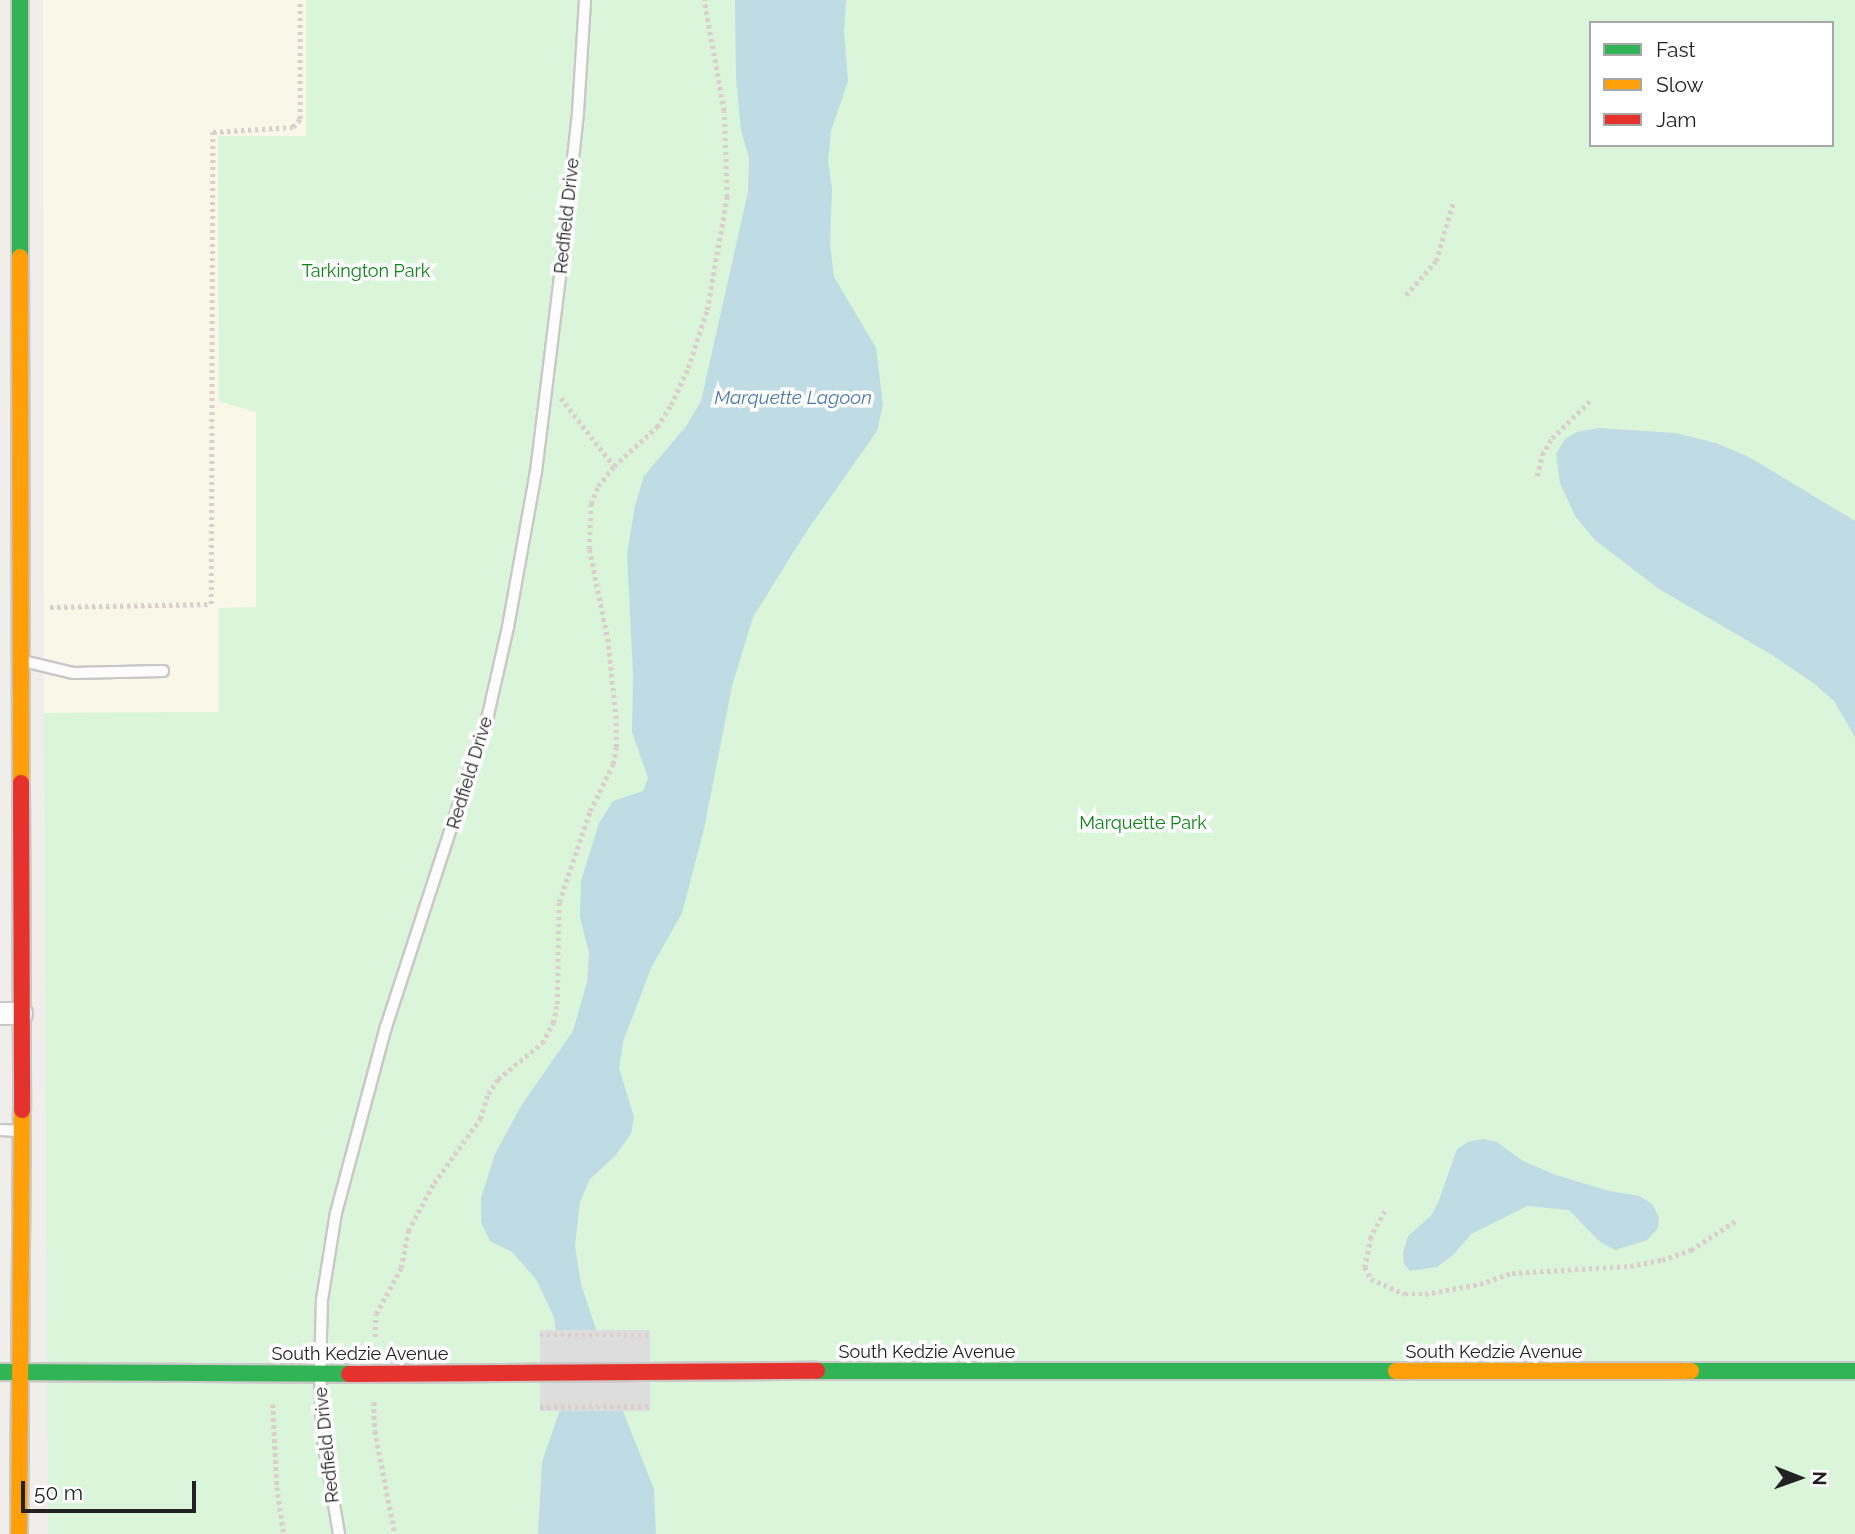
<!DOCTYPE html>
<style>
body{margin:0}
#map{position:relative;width:1855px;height:1534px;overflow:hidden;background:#f0eeeb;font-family:Raleway,sans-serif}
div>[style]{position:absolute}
.education>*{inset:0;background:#f8f7e8}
.park>*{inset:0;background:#daf5da}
.water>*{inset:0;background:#bfdbe3}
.pier>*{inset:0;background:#dedddd;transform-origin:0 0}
.path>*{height:4.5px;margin-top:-2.25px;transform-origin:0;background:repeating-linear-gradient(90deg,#dccecd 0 3.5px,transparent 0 7px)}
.roads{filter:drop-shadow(2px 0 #c9c8c7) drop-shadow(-2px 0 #c9c8c7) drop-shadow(0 2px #c9c8c7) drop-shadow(0 -2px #c9c8c7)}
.lane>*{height:10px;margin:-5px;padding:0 5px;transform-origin:5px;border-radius:5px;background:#fdfcfc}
.street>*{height:21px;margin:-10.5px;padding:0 10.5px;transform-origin:10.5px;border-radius:10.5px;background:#fdfcfc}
.fast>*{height:16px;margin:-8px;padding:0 8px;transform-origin:8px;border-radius:8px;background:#30b455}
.slow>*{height:16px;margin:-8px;padding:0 8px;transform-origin:8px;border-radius:8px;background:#ff9f0a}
.jam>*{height:16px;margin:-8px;padding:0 8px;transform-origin:8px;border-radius:8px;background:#e5322d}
span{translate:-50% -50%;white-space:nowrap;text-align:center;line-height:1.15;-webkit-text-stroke:7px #fff;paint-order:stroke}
.street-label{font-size:18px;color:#222}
.park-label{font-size:18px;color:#0c8416}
.water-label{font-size:19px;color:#4a7aab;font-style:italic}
.legend{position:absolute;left:1589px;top:21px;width:245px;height:126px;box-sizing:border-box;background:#fff;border:2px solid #a7a7a7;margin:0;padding:9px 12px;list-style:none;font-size:21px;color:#222}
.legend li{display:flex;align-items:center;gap:14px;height:35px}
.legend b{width:35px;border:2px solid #a7a7a7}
.north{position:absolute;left:1764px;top:1443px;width:70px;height:70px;-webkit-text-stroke:5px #fff;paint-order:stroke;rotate:91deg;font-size:19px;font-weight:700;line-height:28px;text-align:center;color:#222}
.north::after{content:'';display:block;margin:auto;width:24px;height:32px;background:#222;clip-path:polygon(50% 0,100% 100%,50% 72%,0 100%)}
.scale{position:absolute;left:21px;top:1481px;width:175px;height:32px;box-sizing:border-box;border:4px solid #222;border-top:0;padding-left:9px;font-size:21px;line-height:24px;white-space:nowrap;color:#222;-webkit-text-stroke:5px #fff;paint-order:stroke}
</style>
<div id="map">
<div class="education">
<i style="clip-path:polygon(43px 0,306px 0,306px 136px,218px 136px,219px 401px,256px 412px,256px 608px,219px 608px,220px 712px,44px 713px)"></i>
</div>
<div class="park">
<i style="clip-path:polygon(evenodd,306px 0,1855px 0,1855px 1534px,48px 1534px,44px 713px,219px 712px,219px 608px,256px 607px,256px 412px,219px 401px,218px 136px,306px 136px,306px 0,1591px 23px,1832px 23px,1832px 145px,1591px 145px,1591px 23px)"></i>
</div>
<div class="water">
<i style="clip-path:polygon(735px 0,846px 0,844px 32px,848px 81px,831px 131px,828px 161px,832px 189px,830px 244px,834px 277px,876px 348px,883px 405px,877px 431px,806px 532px,753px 617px,732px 686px,704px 829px,682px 913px,651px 968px,623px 1042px,619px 1068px,634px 1117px,631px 1134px,615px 1156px,590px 1179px,580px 1202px,575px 1246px,581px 1284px,624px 1414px,654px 1489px,656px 1534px,538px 1534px,542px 1462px,564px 1398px,554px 1317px,536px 1279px,512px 1252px,490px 1241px,481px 1222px,481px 1198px,495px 1154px,521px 1106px,573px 1031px,587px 982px,589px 953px,580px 917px,581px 881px,599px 823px,613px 801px,643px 791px,648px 778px,632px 732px,633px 674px,627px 554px,635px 506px,644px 476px,687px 425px,701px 401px,748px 192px,749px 158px,741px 130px,736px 78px)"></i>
<i style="clip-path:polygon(1599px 428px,1675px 433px,1716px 443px,1749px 457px,1855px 521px,1855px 737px,1834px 701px,1816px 685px,1772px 655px,1659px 589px,1595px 540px,1575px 516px,1560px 483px,1556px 454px,1565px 439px,1577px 432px)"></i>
<i style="clip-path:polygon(1483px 1139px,1497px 1142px,1523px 1161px,1556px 1175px,1609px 1191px,1640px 1196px,1653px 1205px,1659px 1217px,1658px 1228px,1647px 1240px,1615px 1250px,1600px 1242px,1569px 1210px,1527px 1206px,1471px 1234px,1454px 1254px,1437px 1267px,1410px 1271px,1404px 1264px,1403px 1253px,1408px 1236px,1431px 1216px,1439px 1200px,1457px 1149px,1468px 1142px)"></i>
</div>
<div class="pier">
<i style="left:540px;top:1330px;width:110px;height:81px"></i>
</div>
<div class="path">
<i style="left:1406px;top:295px;width:45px;rotate:-48.6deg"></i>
<i style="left:1436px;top:261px;width:60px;rotate:-73.7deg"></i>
<i style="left:561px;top:398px;width:86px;rotate:52.1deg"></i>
<i style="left:1537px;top:476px;width:22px;rotate:-77deg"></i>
<i style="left:1542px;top:455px;width:20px;rotate:-60deg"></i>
<i style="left:1552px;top:438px;width:54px;rotate:-44.3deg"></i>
<i style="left:50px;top:607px;width:161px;rotate:-1.1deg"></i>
<i style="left:211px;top:604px;width:472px;rotate:-89.8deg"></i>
<i style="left:213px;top:132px;width:80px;rotate:-3.6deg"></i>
<i style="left:293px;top:127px;width:11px;rotate:-49deg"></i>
<i style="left:300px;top:119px;width:119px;rotate:-90deg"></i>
<i style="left:1385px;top:1211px;width:30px;rotate:118deg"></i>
<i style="left:1371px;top:1237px;width:31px;rotate:101deg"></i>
<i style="left:1365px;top:1267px;width:13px;rotate:63deg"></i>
<i style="left:1371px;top:1279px;width:37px;rotate:24deg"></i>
<i style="left:1405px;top:1294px;width:20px"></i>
<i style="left:1425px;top:1294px;width:56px;rotate:-10.3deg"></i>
<i style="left:1480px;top:1284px;width:34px;rotate:-19deg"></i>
<i style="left:1512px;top:1273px;width:118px;rotate:-3.4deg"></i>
<i style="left:1630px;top:1266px;width:33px;rotate:-11deg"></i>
<i style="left:1662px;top:1260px;width:31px;rotate:-19deg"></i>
<i style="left:1691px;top:1250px;width:55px;rotate:-33.1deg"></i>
<i style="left:540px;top:1335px;width:110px"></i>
<i style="left:375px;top:1337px;width:23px;rotate:-88deg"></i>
<i style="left:376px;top:1314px;width:52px;rotate:-61.5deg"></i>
<i style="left:401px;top:1268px;width:38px;rotate:-79deg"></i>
<i style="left:408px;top:1231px;width:55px;rotate:-61.6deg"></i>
<i style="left:434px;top:1183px;width:79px;rotate:-54.3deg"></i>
<i style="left:480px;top:1119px;width:26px;rotate:-72deg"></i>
<i style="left:488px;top:1094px;width:18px;rotate:-56deg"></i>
<i style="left:498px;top:1079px;width:57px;rotate:-39.3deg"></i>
<i style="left:542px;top:1043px;width:23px;rotate:-61deg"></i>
<i style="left:553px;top:1023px;width:19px;rotate:-78deg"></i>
<i style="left:557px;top:1004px;width:102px;rotate:-88.9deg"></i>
<i style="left:559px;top:902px;width:96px;rotate:-71.2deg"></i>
<i style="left:590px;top:811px;width:52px;rotate:-63.9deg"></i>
<i style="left:613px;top:764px;width:17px;rotate:-80deg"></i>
<i style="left:616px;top:747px;width:28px;rotate:-90deg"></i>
<i style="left:616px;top:719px;width:77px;rotate:-95.9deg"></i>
<i style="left:608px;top:642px;width:95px;rotate:-101.5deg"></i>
<i style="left:589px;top:549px;width:45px;rotate:-87.5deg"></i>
<i style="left:591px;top:504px;width:19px;rotate:-69deg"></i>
<i style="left:598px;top:486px;width:26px;rotate:-51deg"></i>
<i style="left:614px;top:466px;width:58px;rotate:-42.2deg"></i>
<i style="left:657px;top:427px;width:26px;rotate:-58deg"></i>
<i style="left:671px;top:405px;width:41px;rotate:-65.3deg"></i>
<i style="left:688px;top:368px;width:61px;rotate:-71.9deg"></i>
<i style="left:707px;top:310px;width:115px;rotate:-80deg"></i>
<i style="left:727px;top:197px;width:86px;rotate:-92deg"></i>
<i style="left:724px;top:111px;width:113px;rotate:-100.2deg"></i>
<i style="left:374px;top:1402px;width:29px;rotate:88deg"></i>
<i style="left:375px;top:1431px;width:105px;rotate:79deg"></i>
<i style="left:273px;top:1404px;width:83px;rotate:87.2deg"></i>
<i style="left:277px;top:1487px;width:48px;rotate:81.5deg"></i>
<i style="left:540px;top:1407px;width:110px;rotate:-0.5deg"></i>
</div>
<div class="roads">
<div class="lane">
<i style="left:23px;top:661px;width:51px;rotate:13.5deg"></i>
<i style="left:73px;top:673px;width:90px;rotate:-1.3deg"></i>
<i style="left:0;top:1130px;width:19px;rotate:3deg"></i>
<i style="left:339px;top:1534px;width:102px;rotate:-99.6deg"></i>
<i style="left:322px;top:1433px;width:59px;rotate:-91.9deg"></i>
<i style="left:320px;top:1374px;width:74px;rotate:-88.5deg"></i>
<i style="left:322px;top:1300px;width:88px;rotate:-80.9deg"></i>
<i style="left:336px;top:1213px;width:193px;rotate:-75deg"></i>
<i style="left:386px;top:1027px;width:328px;rotate:-71.9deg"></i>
<i style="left:488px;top:715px;width:90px;rotate:-77.2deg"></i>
<i style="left:508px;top:627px;width:158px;rotate:-79.8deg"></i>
<i style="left:536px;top:472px;width:223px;rotate:-83deg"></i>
<i style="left:563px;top:251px;width:140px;rotate:-83.8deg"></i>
<i style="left:578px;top:112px;width:112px;rotate:-86.4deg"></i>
</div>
<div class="street">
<i style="left:0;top:1013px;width:21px"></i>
</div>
<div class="fast">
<i style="left:20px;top:0;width:257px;rotate:90deg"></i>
<i style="left:817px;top:1371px;width:579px"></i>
<i style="left:1691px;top:1371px;width:164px"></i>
<i style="left:0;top:1372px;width:349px;rotate:0.3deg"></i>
</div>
<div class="slow">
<i style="left:20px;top:257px;width:526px;rotate:89.89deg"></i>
<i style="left:1396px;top:1371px;width:295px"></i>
<i style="left:19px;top:1534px;width:424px;rotate:-89.6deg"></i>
</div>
<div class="jam">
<i style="left:21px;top:783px;width:327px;rotate:89.8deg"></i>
<i style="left:349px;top:1374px;width:468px;rotate:-0.4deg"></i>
</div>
</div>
<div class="street-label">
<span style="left:567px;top:216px;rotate:-84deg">Redfield Drive</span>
<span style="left:470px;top:773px;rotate:-73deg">Redfield Drive</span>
<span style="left:927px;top:1352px">South Kedzie Avenue</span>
<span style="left:1494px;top:1352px">South Kedzie Avenue</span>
<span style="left:360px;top:1354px">South Kedzie Avenue</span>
<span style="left:327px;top:1445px;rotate:-96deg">Redfield Drive</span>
</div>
<div class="park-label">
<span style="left:366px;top:271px">Tarkington Park</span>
<span style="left:1143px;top:823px">Marquette Park</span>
</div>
<div class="water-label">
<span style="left:793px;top:398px">Marquette Lagoon</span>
</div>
<ul class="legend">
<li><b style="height:9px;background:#30b455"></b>Fast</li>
<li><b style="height:9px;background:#ff9f0a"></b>Slow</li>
<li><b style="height:9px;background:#e5322d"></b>Jam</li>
</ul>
<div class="north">N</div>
<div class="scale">50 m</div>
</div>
